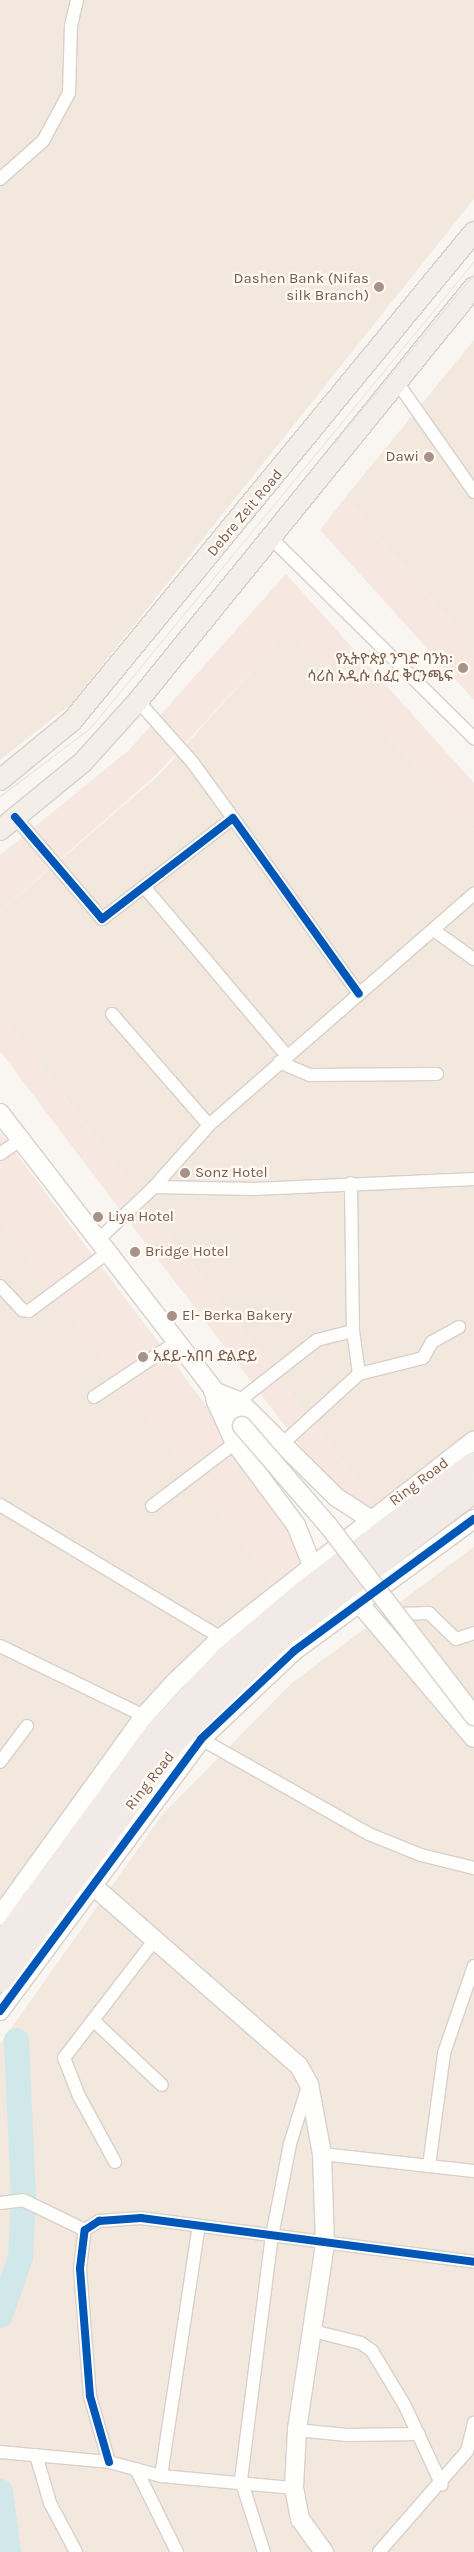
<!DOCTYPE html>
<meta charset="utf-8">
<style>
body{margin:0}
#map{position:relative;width:474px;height:2552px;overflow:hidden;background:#f9f5f0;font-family:Karla,"Noto Sans Ethiopic",sans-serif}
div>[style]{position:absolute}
.residential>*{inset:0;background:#f2e8de}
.commercial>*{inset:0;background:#f6e8e1;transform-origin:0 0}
.river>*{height:25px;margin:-12.5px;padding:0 12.5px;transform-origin:12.5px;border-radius:12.5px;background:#d0e8ea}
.roads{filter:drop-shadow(1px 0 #d7d1cb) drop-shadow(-1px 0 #d7d1cb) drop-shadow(0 1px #d7d1cb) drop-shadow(0 -1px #d7d1cb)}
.street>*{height:12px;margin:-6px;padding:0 6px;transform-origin:6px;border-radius:6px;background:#fefefd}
.secondary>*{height:18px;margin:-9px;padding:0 9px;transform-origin:9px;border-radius:9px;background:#fefefd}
.primary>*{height:20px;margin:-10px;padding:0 10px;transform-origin:10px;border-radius:10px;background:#f3eee8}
.highway>*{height:24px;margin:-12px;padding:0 12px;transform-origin:12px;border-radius:12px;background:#f2eae7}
.tram>*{height:1px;margin:-0.5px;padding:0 0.5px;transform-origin:0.5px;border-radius:0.5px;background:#e6e3e7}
.bridges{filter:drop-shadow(1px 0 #d9d2cb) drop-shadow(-1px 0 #d9d2cb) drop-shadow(0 1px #d9d2cb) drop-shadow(0 -1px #d9d2cb)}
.secondary-bridge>*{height:18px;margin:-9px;padding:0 9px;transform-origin:9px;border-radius:9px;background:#fefefd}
.cycleway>*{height:8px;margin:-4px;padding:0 4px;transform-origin:4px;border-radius:4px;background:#0057b8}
.dots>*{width:14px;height:14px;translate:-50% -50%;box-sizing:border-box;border:2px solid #fffaf3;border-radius:50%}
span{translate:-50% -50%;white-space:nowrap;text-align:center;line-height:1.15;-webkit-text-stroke:4.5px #fffaf3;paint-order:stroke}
.poi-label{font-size:15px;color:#7a5c4d}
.right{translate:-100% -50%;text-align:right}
.left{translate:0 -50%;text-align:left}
.street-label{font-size:15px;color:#7a5c4d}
</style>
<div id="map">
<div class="residential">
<i style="clip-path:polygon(0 0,474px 0,474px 199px,71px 704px,0 760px)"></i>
<i style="clip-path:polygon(474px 340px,474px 649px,345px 498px)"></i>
<i style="clip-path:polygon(288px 631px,474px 830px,474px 1452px,387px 1520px,0 1012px,0 912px,159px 775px)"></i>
<i style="clip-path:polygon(0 1187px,297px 1579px,142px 1711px,0 1908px)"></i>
<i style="clip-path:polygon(474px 1547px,474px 2552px,0 2552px,0 2044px,162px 1815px,292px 1683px)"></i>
</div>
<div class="commercial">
<i style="clip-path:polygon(345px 498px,474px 649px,474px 700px,320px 530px)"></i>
<i style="clip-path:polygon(286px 574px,474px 783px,474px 830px,288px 632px,156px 775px,0 912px,0 855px,129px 750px)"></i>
<i style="clip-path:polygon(0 1012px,387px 1520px,366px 1532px,105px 1190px,0 1051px)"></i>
<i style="left:0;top:1132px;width:535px;height:55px;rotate:53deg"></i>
</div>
<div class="river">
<i style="left:0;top:2315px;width:61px;rotate:-71deg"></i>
<i style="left:20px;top:2257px;width:61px;rotate:-87.2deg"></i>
<i style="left:23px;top:2196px;width:156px;rotate:-92.6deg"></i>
<i style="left:0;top:2491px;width:62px;rotate:82.5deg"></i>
</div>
<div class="roads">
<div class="street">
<i style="left:0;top:179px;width:57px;rotate:-41.5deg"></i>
<i style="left:43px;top:141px;width:55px;rotate:-61.6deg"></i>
<i style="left:69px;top:93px;width:67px;rotate:-88.3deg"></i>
<i style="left:71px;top:26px;width:27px;rotate:-77deg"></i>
<i style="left:397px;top:382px;width:134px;rotate:55deg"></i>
<i style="left:272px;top:539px;width:284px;rotate:44.6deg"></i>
<i style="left:138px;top:701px;width:83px;rotate:48.4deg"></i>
<i style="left:193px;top:763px;width:68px;rotate:54deg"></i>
<i style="left:15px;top:817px;width:134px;rotate:49.5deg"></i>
<i style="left:102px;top:919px;width:165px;rotate:-37.6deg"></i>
<i style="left:233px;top:818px;width:216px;rotate:54.4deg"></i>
<i style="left:146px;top:889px;width:219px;rotate:49.8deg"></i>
<i style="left:435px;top:931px;width:48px;rotate:35.7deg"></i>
<i style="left:112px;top:1014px;width:147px;rotate:48.9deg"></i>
<i style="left:279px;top:1062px;width:34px;rotate:23deg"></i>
<i style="left:310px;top:1075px;width:127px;rotate:-0.5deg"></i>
<i style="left:0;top:1154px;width:24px;rotate:-35deg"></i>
<i style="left:154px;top:1187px;width:83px;rotate:-48.4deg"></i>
<i style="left:209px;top:1125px;width:352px;rotate:-41.1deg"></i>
<i style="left:98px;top:1240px;width:77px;rotate:-43.4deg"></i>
<i style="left:154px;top:1187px;width:101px;rotate:1.1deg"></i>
<i style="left:255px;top:1189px;width:219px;rotate:-2.6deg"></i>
<i style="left:0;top:1286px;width:33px;rotate:47deg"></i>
<i style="left:22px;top:1310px;width:7px;rotate:8deg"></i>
<i style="left:29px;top:1311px;width:97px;rotate:-36.6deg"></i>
<i style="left:359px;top:1374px;width:66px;rotate:-14deg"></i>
<i style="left:423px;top:1358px;width:18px;rotate:-61deg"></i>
<i style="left:432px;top:1342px;width:31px;rotate:-29deg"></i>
<i style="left:94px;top:1397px;width:97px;rotate:-33.7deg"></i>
<i style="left:239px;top:1401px;width:99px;rotate:-38deg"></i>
<i style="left:317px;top:1340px;width:37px;rotate:-14deg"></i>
<i style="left:282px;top:1444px;width:104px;rotate:-42.3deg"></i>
<i style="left:359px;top:1374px;width:43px;rotate:-97.9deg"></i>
<i style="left:353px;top:1331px;width:148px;rotate:-90.8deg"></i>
<i style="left:0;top:1505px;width:258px;rotate:31deg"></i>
<i style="left:152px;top:1506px;width:104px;rotate:-37.2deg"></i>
<i style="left:398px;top:1614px;width:31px;rotate:-2deg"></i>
<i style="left:429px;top:1613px;width:37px;rotate:44deg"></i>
<i style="left:456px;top:1639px;width:19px;rotate:-18deg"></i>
<i style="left:0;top:1646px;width:160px;rotate:25.9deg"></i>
<i style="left:201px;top:1739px;width:193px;rotate:29.5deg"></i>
<i style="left:369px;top:1834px;width:56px;rotate:22deg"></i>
<i style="left:421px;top:1855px;width:55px;rotate:13.8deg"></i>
<i style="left:0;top:1762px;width:45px;rotate:-53.1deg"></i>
<i style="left:94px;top:2021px;width:93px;rotate:43.3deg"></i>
<i style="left:322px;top:2154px;width:153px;rotate:6.4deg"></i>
<i style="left:115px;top:2162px;width:75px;rotate:-118.6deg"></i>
<i style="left:79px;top:2096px;width:41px;rotate:-111.5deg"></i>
<i style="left:64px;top:2058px;width:146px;rotate:-52.5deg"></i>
<i style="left:429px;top:2166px;width:114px;rotate:-82.4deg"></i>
<i style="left:444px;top:2053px;width:92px;rotate:-71deg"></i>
<i style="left:0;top:2203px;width:23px;rotate:-7deg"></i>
<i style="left:23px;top:2200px;width:69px;rotate:25.8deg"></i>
<i style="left:313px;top:2331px;width:49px;rotate:14deg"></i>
<i style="left:361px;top:2343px;width:14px;rotate:36deg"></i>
<i style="left:372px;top:2351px;width:62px;rotate:58.9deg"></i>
<i style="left:404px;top:2404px;width:89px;rotate:64.9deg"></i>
<i style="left:297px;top:2430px;width:50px;rotate:5.7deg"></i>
<i style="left:347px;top:2435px;width:72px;rotate:-0.8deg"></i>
<i style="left:0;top:2452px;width:109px;rotate:5.2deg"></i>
<i style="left:109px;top:2462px;width:54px;rotate:15.1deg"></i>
<i style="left:161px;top:2476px;width:134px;rotate:5.2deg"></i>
<i style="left:36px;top:2455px;width:50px;rotate:73.7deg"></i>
<i style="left:50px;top:2503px;width:55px;rotate:62deg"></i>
<i style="left:109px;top:2462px;width:69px;rotate:-106.1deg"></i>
<i style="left:90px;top:2396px;width:128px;rotate:-94.5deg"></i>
<i style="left:80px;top:2268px;width:38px;rotate:-83deg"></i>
<i style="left:85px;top:2230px;width:17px;rotate:-33deg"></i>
<i style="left:99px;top:2221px;width:42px;rotate:-4.1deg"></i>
<i style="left:141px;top:2218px;width:336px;rotate:7.5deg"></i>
<i style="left:136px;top:2469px;width:93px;rotate:63.7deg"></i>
<i style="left:161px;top:2476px;width:253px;rotate:-81.4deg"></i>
<i style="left:264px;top:2552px;width:76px;rotate:-107.7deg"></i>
<i style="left:241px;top:2480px;width:246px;rotate:-82.8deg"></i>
<i style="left:272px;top:2236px;width:94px;rotate:-78.9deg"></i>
<i style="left:290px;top:2144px;width:61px;rotate:-72.8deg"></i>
<i style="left:379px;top:2552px;width:134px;rotate:-48.9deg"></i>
<i style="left:467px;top:2451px;width:29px;rotate:-76deg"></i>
</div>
<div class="secondary">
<i style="left:0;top:1113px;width:396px;rotate:52.3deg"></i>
<i style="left:213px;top:1391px;width:28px;rotate:21deg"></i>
<i style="left:239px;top:1401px;width:136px;rotate:44.7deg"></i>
<i style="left:336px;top:1497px;width:40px;rotate:32.9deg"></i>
<i style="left:215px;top:1399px;width:48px;rotate:65.6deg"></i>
<i style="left:235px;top:1443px;width:102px;rotate:53.4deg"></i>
<i style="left:296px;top:1525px;width:43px;rotate:68.2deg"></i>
<i style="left:359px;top:1603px;width:177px;rotate:49.6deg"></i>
<i style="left:91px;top:1884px;width:276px;rotate:41.2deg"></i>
<i style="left:299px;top:2066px;width:21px;rotate:61deg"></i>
<i style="left:309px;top:2084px;width:71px;rotate:79.5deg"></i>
<i style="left:322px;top:2154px;width:90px;rotate:88.1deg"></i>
<i style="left:325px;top:2244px;width:188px;rotate:98.6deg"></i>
<i style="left:297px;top:2430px;width:58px;rotate:93deg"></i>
<i style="left:294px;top:2488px;width:32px;rotate:79deg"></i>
<i style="left:300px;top:2519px;width:41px;rotate:54deg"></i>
<i style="left:0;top:1916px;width:246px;rotate:-54.2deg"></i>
<i style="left:144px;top:1716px;width:45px;rotate:-47.7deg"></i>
<i style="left:174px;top:1683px;width:65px;rotate:-43.8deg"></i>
<i style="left:221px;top:1638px;width:321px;rotate:-38deg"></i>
<i style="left:0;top:2011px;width:338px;rotate:-53.5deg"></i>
<i style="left:201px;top:1739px;width:128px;rotate:-43.4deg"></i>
<i style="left:294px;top:1651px;width:223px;rotate:-36.3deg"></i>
</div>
<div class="primary">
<i style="left:0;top:780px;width:93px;rotate:-39.3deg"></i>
<i style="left:72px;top:721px;width:633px;rotate:-50.58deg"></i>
<i style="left:0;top:830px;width:107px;rotate:-39.3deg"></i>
<i style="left:83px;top:762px;width:82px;rotate:-48deg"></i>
<i style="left:138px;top:701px;width:533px;rotate:-50.94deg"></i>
</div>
<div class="highway">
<i style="left:0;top:1947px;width:264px;rotate:-53.8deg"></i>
<i style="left:156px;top:1734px;width:104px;rotate:-46.9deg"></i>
<i style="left:227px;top:1658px;width:101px;rotate:-40.2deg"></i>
<i style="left:304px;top:1593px;width:213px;rotate:-37.2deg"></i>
<i style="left:0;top:1980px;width:298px;rotate:-53.9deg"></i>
<i style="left:176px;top:1739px;width:146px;rotate:-44.2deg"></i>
<i style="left:281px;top:1637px;width:243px;rotate:-37.3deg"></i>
</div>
</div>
<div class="tram">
<i style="left:334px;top:443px;width:219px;rotate:-50.4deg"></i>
<i style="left:0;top:796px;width:113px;rotate:-37.1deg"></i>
<i style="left:90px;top:728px;width:605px;rotate:-50.57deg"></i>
</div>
<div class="bridges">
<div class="secondary-bridge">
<i style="left:242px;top:1426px;width:130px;rotate:49.1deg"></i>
<i style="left:327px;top:1524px;width:242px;rotate:52.6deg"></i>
</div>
</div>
<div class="cycleway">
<i style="left:15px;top:817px;width:134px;rotate:49.5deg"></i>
<i style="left:102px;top:919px;width:165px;rotate:-37.6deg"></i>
<i style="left:233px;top:818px;width:216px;rotate:54.4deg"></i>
<i style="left:0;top:2011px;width:338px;rotate:-53.5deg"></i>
<i style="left:201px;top:1739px;width:128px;rotate:-43.4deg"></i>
<i style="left:294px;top:1651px;width:223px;rotate:-36.3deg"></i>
<i style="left:109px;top:2462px;width:69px;rotate:-106.1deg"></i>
<i style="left:90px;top:2396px;width:128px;rotate:-94.5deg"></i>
<i style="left:80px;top:2268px;width:38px;rotate:-83deg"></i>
<i style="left:85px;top:2230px;width:17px;rotate:-33deg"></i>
<i style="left:99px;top:2221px;width:42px;rotate:-4.1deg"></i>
<i style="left:141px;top:2218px;width:336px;rotate:7.5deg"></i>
</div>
<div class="dots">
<i style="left:379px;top:287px;background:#a69286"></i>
<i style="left:429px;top:457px;background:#a69286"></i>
<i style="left:463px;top:668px;background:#a69286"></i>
<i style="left:185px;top:1173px;background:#a69286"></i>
<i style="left:98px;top:1217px;background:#a69286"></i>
<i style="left:135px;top:1252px;background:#a69286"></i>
<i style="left:172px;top:1316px;background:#a69286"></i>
<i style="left:143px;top:1357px;background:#a69286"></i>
</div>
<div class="poi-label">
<span class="right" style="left:369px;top:287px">Dashen Bank (Nifas<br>silk Branch)</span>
<span class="right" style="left:419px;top:457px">Dawi</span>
<span class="right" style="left:453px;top:668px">የኢትዮጵያ ንግድ ባንክ፡<br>ሳሪስ አዲሱ ሰፈር ቅርንጫፍ</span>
<span class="left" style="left:195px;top:1173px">Sonz Hotel</span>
<span class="left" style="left:108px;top:1217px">Liya Hotel</span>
<span class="left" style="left:145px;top:1252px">Bridge Hotel</span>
<span class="left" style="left:182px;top:1316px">El- Berka Bakery</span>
<span class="left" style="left:153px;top:1357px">አደይ-አበባ ድልድይ</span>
</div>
<div class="street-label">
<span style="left:245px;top:513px;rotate:-50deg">Debre Zeit Road</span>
<span style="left:419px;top:1482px;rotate:-37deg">Ring Road</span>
<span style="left:150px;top:1781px;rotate:-52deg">Ring Road</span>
</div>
</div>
